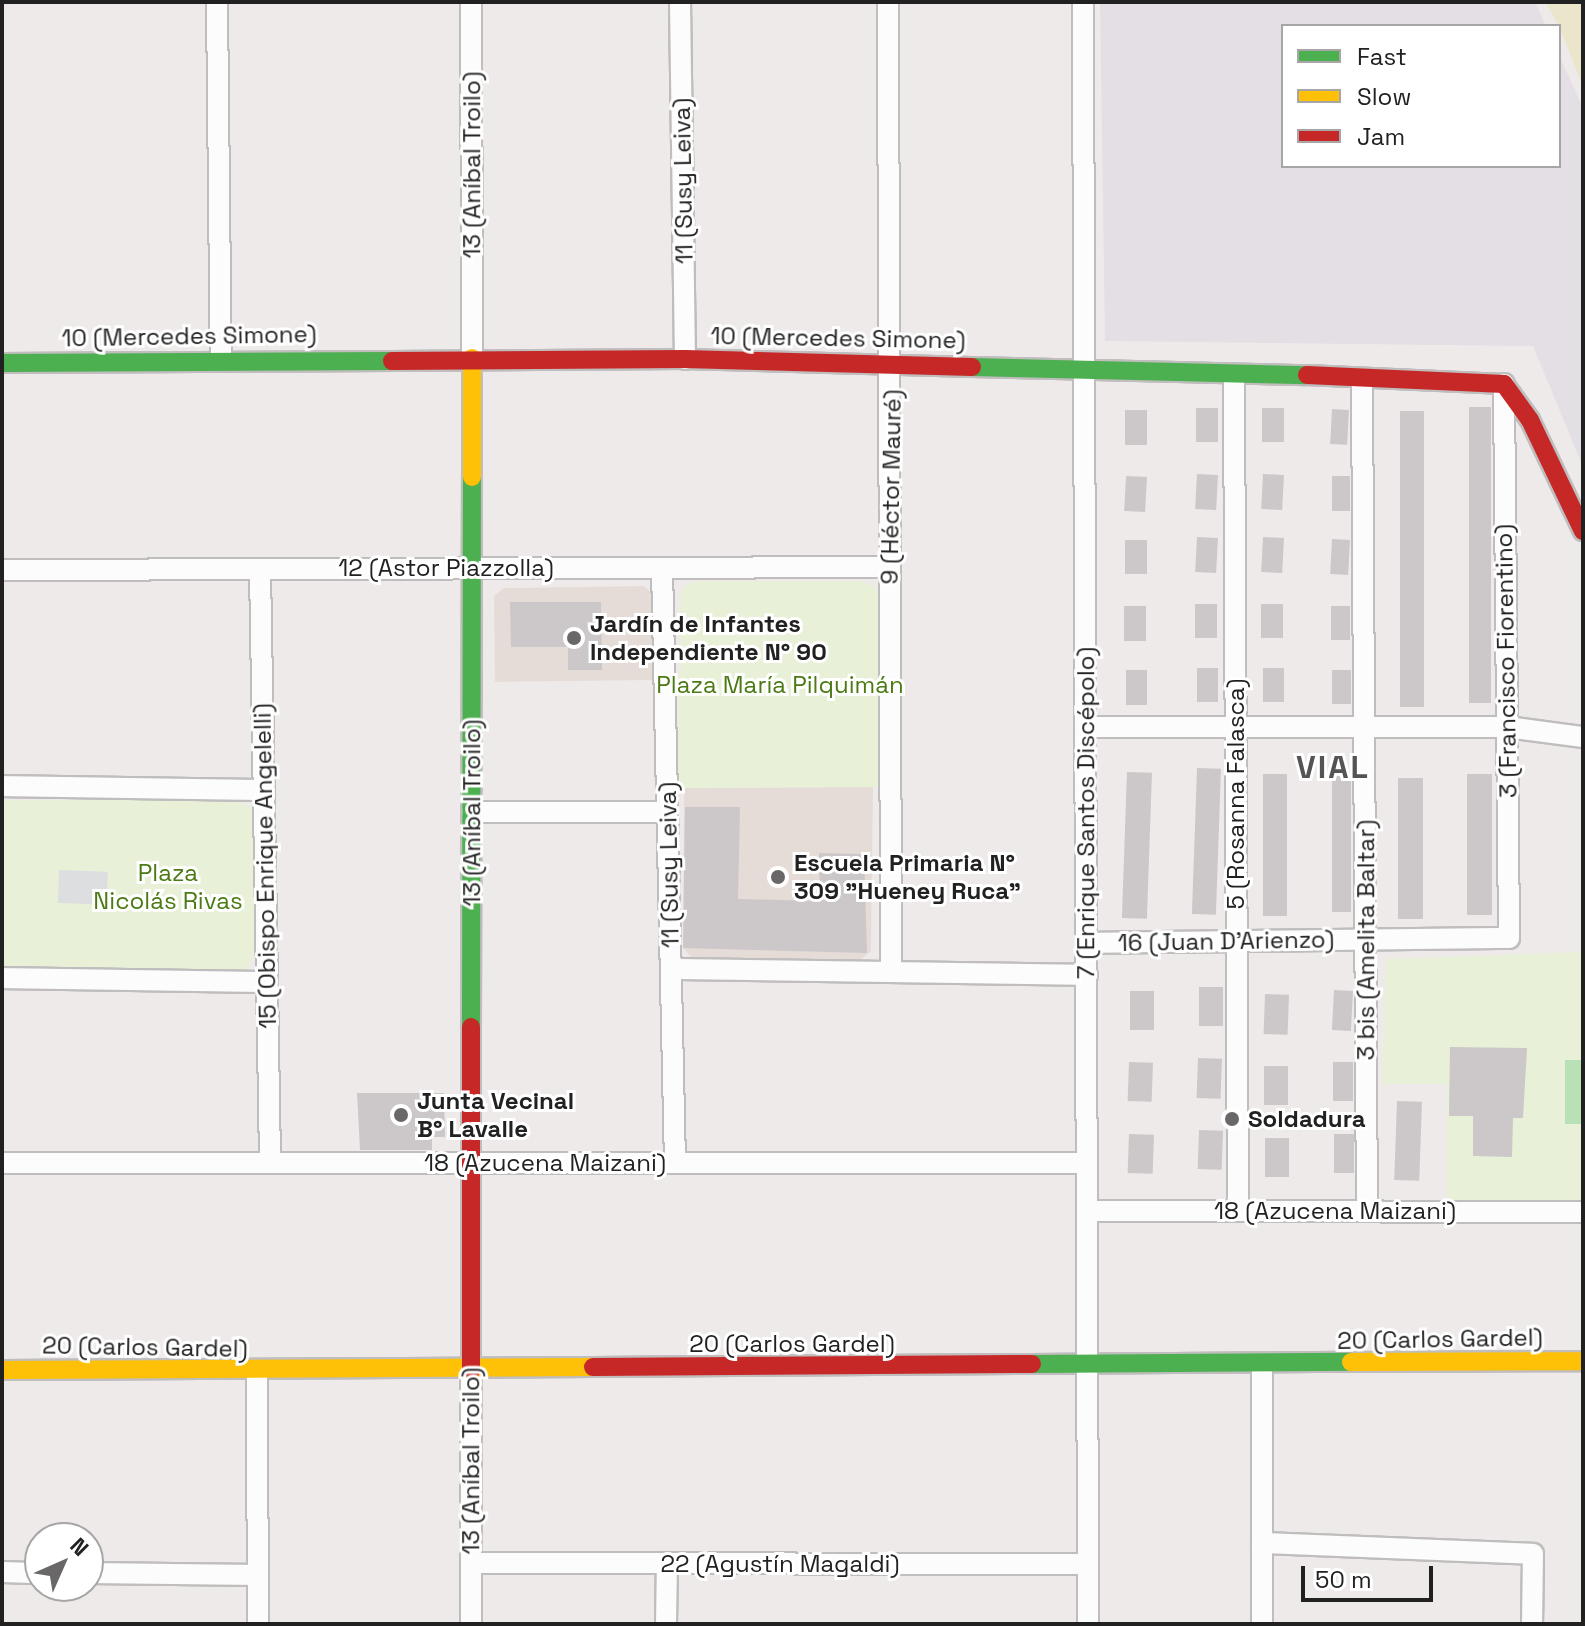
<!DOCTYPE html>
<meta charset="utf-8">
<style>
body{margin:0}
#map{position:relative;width:1585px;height:1626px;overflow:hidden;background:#efeaea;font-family:"Space Grotesk",sans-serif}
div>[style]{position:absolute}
.industrial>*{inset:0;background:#e4dee5}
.education>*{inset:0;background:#e6dcd7}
.grass>*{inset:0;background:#ebe5cb}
.park>*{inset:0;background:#e8f1d8}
.pitch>*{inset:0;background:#b9e1b6;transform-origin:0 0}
.plaza>*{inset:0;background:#dddee0;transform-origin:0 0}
.building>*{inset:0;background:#ccc7c8;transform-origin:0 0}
.roads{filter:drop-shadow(2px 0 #bfbdbd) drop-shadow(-2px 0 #bfbdbd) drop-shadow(0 2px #bfbdbd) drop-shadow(0 -2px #bfbdbd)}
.street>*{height:20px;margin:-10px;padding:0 10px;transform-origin:10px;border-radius:10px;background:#fdfcfc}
.fast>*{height:18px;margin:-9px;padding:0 9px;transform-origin:9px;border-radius:9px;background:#4caf50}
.slow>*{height:18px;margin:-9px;padding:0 9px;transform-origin:9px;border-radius:9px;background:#ffc107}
.jam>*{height:18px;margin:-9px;padding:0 9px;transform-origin:9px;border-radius:9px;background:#c62828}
.dots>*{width:22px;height:22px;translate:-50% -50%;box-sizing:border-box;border:4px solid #fff;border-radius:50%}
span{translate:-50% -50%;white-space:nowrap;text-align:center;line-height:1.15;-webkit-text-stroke:6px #fff;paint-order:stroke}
.street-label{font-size:24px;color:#212121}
.poi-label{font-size:24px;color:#212121;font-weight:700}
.left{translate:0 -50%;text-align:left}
.park-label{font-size:24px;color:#4b7a14}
.district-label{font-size:32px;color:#545454;font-weight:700;letter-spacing:2px}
.frame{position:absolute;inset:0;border:4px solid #212121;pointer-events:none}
.legend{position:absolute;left:1281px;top:24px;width:280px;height:144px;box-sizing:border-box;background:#fff;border:2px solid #a6a6a6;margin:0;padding:10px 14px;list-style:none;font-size:24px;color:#212121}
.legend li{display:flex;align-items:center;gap:16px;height:40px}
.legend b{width:40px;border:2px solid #a6a6a6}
.north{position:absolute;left:24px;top:1522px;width:80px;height:80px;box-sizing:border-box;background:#fff;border:2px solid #a6a6a6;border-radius:50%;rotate:45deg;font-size:22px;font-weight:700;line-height:32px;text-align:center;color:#212121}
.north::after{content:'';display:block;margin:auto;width:28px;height:36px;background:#696767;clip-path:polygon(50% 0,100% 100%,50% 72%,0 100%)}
.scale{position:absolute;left:1301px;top:1566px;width:132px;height:36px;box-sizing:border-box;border:4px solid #212121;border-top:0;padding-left:10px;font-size:24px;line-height:28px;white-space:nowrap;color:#212121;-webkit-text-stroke:6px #fff;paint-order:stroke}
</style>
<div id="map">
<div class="industrial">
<i style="clip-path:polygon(1100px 2px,1535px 2px,1546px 26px,1283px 26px,1283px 166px,1559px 166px,1559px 55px,1583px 108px,1583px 467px,1533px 346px,1105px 341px)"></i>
</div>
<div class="education">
<i style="clip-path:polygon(644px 586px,654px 595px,654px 680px,495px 682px,494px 596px,504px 588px)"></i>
<i style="clip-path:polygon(873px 787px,871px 951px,859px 961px,693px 959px,683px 948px,684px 788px)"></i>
</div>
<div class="grass">
<i style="clip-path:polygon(1545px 2px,1583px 2px,1583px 87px,1559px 26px)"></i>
</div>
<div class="park">
<i style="clip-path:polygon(696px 581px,861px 581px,875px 587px,880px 599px,882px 787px,678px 788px,680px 596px,684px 586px)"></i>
<i style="clip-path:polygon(231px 799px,249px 806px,257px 821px,257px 949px,248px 968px,229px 976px,2px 967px,2px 800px)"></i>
<i style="clip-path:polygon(1583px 952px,1583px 1201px,1447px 1201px,1447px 1084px,1382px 1084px,1386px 959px)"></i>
</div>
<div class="pitch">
<i style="left:1565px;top:1060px;width:18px;height:64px"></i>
</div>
<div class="plaza">
<i style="left:59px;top:870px;width:49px;height:33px;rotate:2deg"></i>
</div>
<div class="building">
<i style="left:1469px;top:407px;width:22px;height:296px"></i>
<i style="left:1196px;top:408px;width:22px;height:34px"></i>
<i style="left:1262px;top:408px;width:22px;height:34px"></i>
<i style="left:1332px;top:409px;width:17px;height:35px;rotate:3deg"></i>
<i style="left:1125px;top:410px;width:22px;height:35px"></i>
<i style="left:1400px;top:411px;width:24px;height:296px"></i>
<i style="left:1197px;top:474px;width:21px;height:35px;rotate:3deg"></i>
<i style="left:1263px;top:474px;width:21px;height:35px;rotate:3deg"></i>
<i style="left:1126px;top:476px;width:21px;height:35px;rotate:3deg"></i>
<i style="left:1332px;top:476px;width:18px;height:35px"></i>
<i style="left:1197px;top:537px;width:21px;height:35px;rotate:3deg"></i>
<i style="left:1263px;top:537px;width:21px;height:35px;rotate:3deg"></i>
<i style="left:1332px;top:539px;width:18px;height:35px;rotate:3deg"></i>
<i style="left:1125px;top:540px;width:22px;height:34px"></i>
<i style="clip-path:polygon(510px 602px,601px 602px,602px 670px,568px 670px,568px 647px,511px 647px)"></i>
<i style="left:1195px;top:604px;width:22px;height:34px"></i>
<i style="left:1261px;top:604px;width:22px;height:34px"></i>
<i style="left:1124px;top:606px;width:22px;height:35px"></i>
<i style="left:1331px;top:606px;width:19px;height:34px"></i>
<i style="left:1197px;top:668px;width:21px;height:34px"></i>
<i style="left:1263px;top:668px;width:21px;height:34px"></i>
<i style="left:1126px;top:670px;width:21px;height:35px"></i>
<i style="left:1332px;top:670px;width:19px;height:34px"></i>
<i style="left:1197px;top:768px;width:24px;height:146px;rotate:2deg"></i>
<i style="left:1332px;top:770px;width:19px;height:142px"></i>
<i style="left:1127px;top:772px;width:25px;height:146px;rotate:2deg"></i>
<i style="left:1263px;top:774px;width:24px;height:142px"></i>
<i style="left:1467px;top:774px;width:25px;height:141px"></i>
<i style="left:1398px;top:778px;width:25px;height:141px"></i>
<i style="clip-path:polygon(685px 807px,740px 807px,738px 899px,820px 901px,819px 853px,864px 854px,867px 953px,683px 948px)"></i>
<i style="left:1199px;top:987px;width:24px;height:39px"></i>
<i style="left:1334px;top:990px;width:19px;height:40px;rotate:3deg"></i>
<i style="left:1130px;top:991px;width:24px;height:39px"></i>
<i style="left:1265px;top:994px;width:24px;height:40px;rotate:2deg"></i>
<i style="clip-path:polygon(1450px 1047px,1527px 1048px,1523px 1118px,1513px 1118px,1512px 1157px,1473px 1156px,1473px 1116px,1449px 1116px)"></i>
<i style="left:1198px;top:1058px;width:24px;height:40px;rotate:2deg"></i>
<i style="left:1129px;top:1062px;width:24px;height:39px;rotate:2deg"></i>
<i style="left:1333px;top:1062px;width:20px;height:39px"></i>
<i style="left:1264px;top:1066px;width:24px;height:39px"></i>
<i style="clip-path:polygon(357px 1093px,444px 1093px,445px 1137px,432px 1137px,432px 1150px,360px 1150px)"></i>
<i style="left:1397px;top:1101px;width:25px;height:79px;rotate:2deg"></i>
<i style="left:1199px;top:1130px;width:24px;height:39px;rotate:2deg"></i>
<i style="left:1129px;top:1134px;width:25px;height:39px;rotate:2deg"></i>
<i style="left:1334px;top:1134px;width:20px;height:39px"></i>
<i style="left:1265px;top:1138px;width:24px;height:39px"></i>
</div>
<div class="roads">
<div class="street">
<i style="left:217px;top:2px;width:357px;rotate:89.4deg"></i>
<i style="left:471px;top:2px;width:356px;rotate:89.8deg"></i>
<i style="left:680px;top:2px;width:357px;rotate:89.2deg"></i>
<i style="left:888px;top:2px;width:970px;rotate:89.82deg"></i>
<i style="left:1083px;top:2px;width:1622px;rotate:89.82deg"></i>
<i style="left:1234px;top:377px;width:834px;rotate:89.73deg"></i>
<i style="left:1362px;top:380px;width:831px;rotate:89.66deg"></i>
<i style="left:662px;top:568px;width:595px;rotate:88.75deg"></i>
<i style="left:260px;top:569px;width:593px;rotate:89.03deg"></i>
<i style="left:2px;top:570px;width:888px;rotate:-0.19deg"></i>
<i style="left:1086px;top:727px;width:421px"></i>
<i style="left:1507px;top:727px;width:77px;rotate:7.5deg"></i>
<i style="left:2px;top:786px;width:262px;rotate:0.9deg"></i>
<i style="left:472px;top:812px;width:195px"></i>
<i style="left:1087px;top:943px;width:422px;rotate:-0.7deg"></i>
<i style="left:1509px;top:938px;width:554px;rotate:-90.52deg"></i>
<i style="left:671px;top:969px;width:416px;rotate:0.8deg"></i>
<i style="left:2px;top:978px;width:265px;rotate:0.9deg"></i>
<i style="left:2px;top:1163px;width:1085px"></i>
<i style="left:1087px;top:1211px;width:496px;rotate:0.1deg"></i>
<i style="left:1262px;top:1364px;width:260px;rotate:90deg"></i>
<i style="left:471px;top:1371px;width:253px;rotate:90deg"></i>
<i style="left:257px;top:1373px;width:251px;rotate:89.8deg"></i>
<i style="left:1262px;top:1543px;width:271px;rotate:2.3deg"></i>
<i style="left:1533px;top:1554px;width:70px;rotate:90.8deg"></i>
<i style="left:471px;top:1563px;width:617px;rotate:0.09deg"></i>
<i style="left:2px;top:1572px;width:38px;rotate:2deg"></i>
<i style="left:88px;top:1573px;width:170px;rotate:0.7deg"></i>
<i style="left:666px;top:1624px;width:61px;rotate:-89.1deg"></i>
</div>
<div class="fast">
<i style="left:2px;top:363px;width:390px;rotate:-0.3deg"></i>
<i style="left:972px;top:367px;width:335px;rotate:1.4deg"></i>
<i style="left:471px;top:1027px;width:550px;rotate:-89.9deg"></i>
<i style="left:1032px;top:1364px;width:319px;rotate:-0.4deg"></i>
</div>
<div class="slow">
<i style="left:472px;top:477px;width:119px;rotate:-90deg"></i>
<i style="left:1351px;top:1362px;width:232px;rotate:-0.2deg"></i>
<i style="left:2px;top:1370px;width:591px;rotate:-0.29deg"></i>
</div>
<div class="jam">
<i style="left:392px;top:361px;width:293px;rotate:-0.4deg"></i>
<i style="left:685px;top:359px;width:287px;rotate:1.6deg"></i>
<i style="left:1307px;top:375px;width:197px;rotate:2.6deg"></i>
<i style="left:1504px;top:384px;width:44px;rotate:54.2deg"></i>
<i style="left:1530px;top:420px;width:123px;rotate:64.5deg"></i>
<i style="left:593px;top:1367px;width:439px;rotate:-0.4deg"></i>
<i style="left:471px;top:1371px;width:344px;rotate:-90deg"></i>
</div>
</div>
<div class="dots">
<i style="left:574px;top:638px;background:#696767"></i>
<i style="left:778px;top:877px;background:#696767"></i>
<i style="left:401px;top:1115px;background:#696767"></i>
<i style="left:1232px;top:1119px;background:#696767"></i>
</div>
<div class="street-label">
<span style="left:472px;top:165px;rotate:-90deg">13 (Aníbal Troilo)</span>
<span style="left:683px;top:181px;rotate:-91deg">11 (Susy Leiva)</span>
<span style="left:189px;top:336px;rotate:-1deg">10 (Mercedes Simone)</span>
<span style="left:838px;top:338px;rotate:1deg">10 (Mercedes Simone)</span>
<span style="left:891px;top:487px;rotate:-89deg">9 (Héctor Mauré)</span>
<span style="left:446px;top:568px">12 (Astor Piazzolla)</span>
<span style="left:1506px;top:661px;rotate:-91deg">3 (Francisco Fiorentino)</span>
<span style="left:1236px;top:794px;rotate:-90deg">5 (Rosanna Falasca)</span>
<span style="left:472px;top:813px;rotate:-90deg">13 (Aníbal Troilo)</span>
<span style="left:1086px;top:813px;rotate:-90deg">7 (Enrique Santos Discépolo)</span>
<span style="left:669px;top:865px;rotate:-91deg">11 (Susy Leiva)</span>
<span style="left:265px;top:866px;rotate:-91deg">15 (Obispo Enrique Angelelli)</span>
<span style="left:1366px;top:940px;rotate:-90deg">3 bis (Amelita Baltar)</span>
<span style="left:1226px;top:941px;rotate:-1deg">16 (Juan D'Arienzo)</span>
<span style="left:545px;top:1163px">18 (Azucena Maizani)</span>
<span style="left:1335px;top:1211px">18 (Azucena Maizani)</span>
<span style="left:1440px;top:1339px;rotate:-1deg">20 (Carlos Gardel)</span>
<span style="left:792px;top:1344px">20 (Carlos Gardel)</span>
<span style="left:145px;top:1347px;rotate:1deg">20 (Carlos Gardel)</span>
<span style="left:471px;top:1461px;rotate:-90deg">13 (Aníbal Troilo)</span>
<span style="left:780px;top:1564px">22 (Agustín Magaldi)</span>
</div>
<div class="poi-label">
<span class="left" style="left:590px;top:638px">Jardín de Infantes<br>Independiente N° 90</span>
<span class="left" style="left:794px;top:877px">Escuela Primaria N°<br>309 "Hueney Ruca"</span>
<span class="left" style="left:417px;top:1115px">Junta Vecinal<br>B° Lavalle</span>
<span class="left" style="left:1248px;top:1119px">Soldadura</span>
</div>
<div class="park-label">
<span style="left:780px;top:685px">Plaza María Pilquimán</span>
<span style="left:168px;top:887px">Plaza<br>Nicolás Rivas</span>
</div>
<div class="district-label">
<span style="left:1333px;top:767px">VIAL</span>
</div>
<div class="frame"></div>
<ul class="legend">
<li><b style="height:10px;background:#4caf50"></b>Fast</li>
<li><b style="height:10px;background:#ffc107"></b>Slow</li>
<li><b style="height:10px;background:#c62828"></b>Jam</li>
</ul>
<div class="north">N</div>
<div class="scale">50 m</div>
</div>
